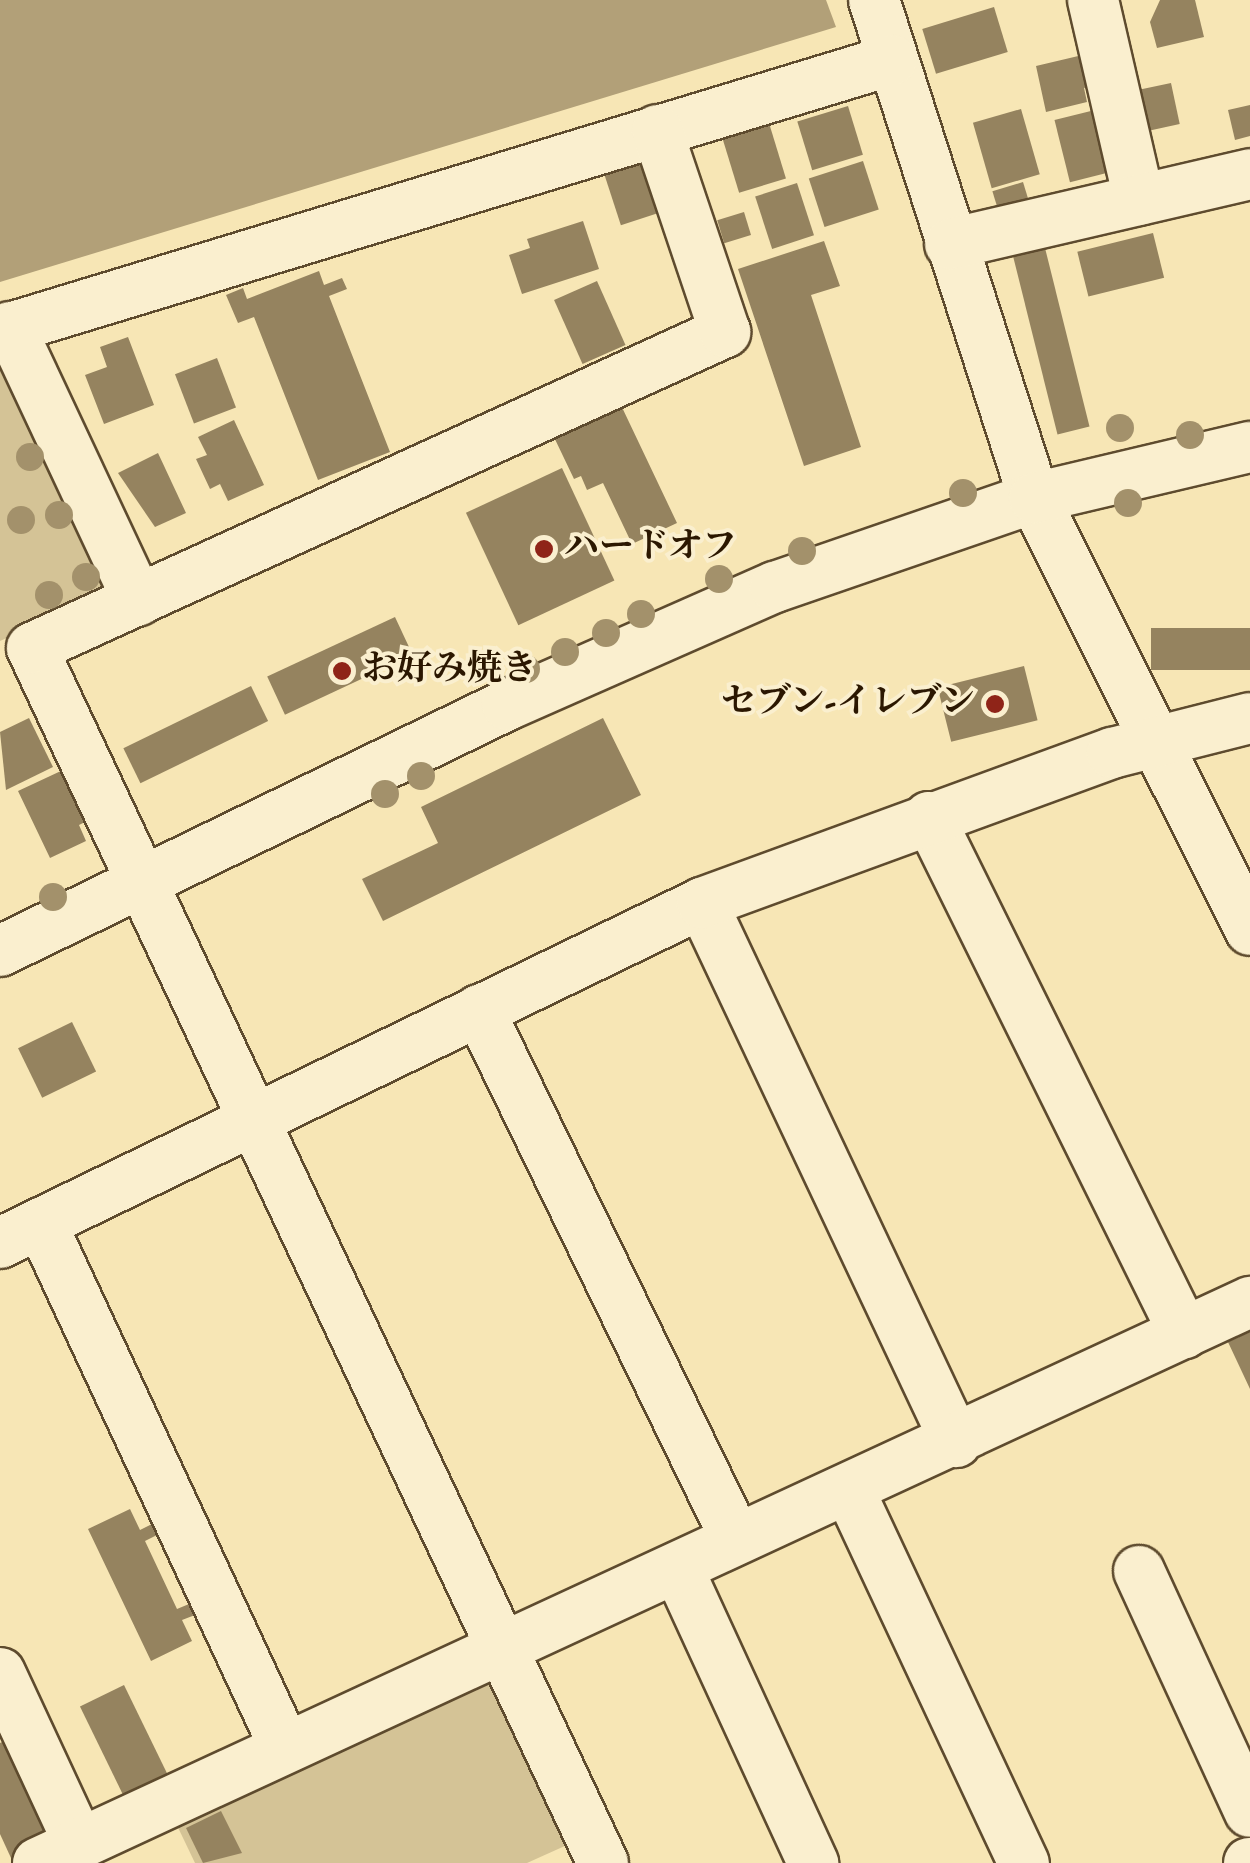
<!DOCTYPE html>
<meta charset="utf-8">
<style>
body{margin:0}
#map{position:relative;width:1250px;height:1863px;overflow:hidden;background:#f7e6b5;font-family:"Sorts Mill Goudy","Noto Serif JP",serif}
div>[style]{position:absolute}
.green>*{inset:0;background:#d4c396}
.water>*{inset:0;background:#b2a078}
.building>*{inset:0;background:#95835f;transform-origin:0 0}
.roads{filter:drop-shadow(2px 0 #5e4b2e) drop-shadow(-2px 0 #5e4b2e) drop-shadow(0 2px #5e4b2e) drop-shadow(0 -2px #5e4b2e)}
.minor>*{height:50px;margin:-25px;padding:0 25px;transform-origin:25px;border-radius:25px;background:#faefcf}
.trees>*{width:28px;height:28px;margin:-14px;border-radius:50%;background:#a3916b}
.dots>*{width:28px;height:28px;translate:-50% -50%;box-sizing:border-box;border:5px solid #faefcf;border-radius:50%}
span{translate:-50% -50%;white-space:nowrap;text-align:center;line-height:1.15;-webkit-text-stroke:8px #faefcf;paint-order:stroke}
.poi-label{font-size:35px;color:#2b1701;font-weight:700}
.left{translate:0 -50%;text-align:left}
.right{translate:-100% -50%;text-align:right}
</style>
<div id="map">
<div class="green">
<i style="clip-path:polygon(0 350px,113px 574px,105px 594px,0 641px)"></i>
<i style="clip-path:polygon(483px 1671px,567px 1845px,527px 1863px,195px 1863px,173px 1817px)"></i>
</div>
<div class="water">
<i style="clip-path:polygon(0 0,826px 0,836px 27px,0 282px)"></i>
</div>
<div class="building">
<i style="clip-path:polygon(1160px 0,1195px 0,1204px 37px,1157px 48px,1150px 22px)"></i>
<i style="left:994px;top:7px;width:47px;height:75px;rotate:73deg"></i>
<i style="clip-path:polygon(1091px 53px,1098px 84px,1084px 88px,1087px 102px,1046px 112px,1036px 66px)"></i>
<i style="left:1171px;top:83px;width:42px;height:34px;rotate:78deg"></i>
<i style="clip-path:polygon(1250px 105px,1250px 136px,1235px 140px,1228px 110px)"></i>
<i style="left:848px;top:106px;width:51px;height:53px;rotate:73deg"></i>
<i style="left:1103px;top:108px;width:64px;height:50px;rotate:76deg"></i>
<i style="left:1021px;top:109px;width:68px;height:50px;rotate:74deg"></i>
<i style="left:769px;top:123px;width:58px;height:49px;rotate:73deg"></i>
<i style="left:647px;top:160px;width:54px;height:45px;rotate:72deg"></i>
<i style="left:863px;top:161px;width:51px;height:57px;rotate:72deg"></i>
<i style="left:1023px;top:182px;width:24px;height:32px;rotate:73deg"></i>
<i style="left:797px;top:183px;width:55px;height:44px;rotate:72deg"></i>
<i style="left:744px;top:212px;width:24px;height:28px;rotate:73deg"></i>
<i style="clip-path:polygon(583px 221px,599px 269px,522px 294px,509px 255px,530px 248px,527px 239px)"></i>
<i style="left:1153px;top:233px;width:46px;height:78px;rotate:76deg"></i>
<i style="clip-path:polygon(824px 241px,840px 286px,811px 295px,861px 447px,804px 466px,738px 269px)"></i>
<i style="left:1045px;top:248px;width:184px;height:33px;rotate:76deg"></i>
<i style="clip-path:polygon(319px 271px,324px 285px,342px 278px,347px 289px,329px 296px,390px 452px,318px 480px,254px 317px,238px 323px,226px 295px,243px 288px,247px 299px)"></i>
<i style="left:597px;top:281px;width:70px;height:47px;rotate:66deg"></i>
<i style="clip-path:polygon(128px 337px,154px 405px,104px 424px,85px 375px,107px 367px,100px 347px)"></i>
<i style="left:217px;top:358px;width:53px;height:45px;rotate:69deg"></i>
<i style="clip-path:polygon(619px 401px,677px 523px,632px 544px,603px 483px,587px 490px,581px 476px,574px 479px,552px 433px)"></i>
<i style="clip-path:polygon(234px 420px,264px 485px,228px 501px,220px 484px,210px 489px,196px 459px,207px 455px,198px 437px)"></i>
<i style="clip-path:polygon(158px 453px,186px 513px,155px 527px,118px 473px)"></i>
<i style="left:562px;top:468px;width:124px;height:106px;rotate:65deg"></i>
<i style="left:395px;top:617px;width:42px;height:141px;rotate:65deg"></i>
<i style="left:1250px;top:628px;width:42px;height:99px;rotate:90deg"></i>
<i style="left:1024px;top:666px;width:56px;height:89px;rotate:76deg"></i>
<i style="left:251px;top:686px;width:39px;height:142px;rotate:64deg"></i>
<i style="clip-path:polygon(29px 718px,53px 767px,6px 790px,0 732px)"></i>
<i style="clip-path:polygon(603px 718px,641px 795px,383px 921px,362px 879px,438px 843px,421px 807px)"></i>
<i style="clip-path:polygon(63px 770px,87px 821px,79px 825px,86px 841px,50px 858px,18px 791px)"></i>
<i style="left:72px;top:1022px;width:55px;height:60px;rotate:64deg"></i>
<i style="clip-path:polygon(1250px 1332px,1250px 1389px,1228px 1342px)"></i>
<i style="clip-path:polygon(130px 1509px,140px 1530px,152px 1524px,157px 1535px,145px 1541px,177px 1609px,189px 1604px,195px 1615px,182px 1620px,192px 1641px,151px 1661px,88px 1529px)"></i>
<i style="left:124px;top:1685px;width:102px;height:49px;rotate:64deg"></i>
<i style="clip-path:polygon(9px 1739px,53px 1831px,11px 1858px,0 1834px,0 1743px)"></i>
<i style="clip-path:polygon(221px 1811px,242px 1853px,203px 1863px,186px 1828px)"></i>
</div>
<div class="roads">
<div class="minor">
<i style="left:874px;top:0;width:523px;rotate:72.19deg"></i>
<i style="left:1034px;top:498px;width:483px;rotate:63.4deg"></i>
<i style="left:1093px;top:0;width:205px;rotate:77deg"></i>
<i style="left:950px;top:244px;width:308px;rotate:-13.1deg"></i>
<i style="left:10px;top:327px;width:302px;rotate:64.9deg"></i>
<i style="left:0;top:331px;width:932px;rotate:-16.9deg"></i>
<i style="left:929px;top:817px;width:576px;rotate:63.7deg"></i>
<i style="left:702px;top:903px;width:596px;rotate:64.77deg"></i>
<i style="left:0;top:951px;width:564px;rotate:-25.88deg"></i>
<i style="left:507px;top:705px;width:293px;rotate:-23.8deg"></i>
<i style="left:775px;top:587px;width:274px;rotate:-19deg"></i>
<i style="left:1034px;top:498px;width:222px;rotate:-13.3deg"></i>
<i style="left:479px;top:1010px;width:588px;rotate:64.09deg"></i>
<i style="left:41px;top:1223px;width:576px;rotate:65.04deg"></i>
<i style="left:0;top:1243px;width:780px;rotate:-25.84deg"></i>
<i style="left:702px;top:903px;width:437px;rotate:-20.1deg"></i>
<i style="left:1112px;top:753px;width:142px;rotate:-14.2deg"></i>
<i style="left:850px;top:1492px;width:410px;rotate:64.9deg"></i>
<i style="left:678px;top:1569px;width:324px;rotate:65.3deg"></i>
<i style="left:1139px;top:1571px;width:265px;rotate:65.3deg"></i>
<i style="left:0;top:1673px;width:187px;rotate:65.1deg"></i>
<i style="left:38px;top:1863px;width:1336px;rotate:-24.84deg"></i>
<i style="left:603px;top:1863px;width:1342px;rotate:-115.17deg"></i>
<i style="left:32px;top:648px;width:762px;rotate:-24.51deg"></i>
<i style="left:725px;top:332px;width:213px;rotate:-108.6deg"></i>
<i style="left:1249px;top:1863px;width:1px"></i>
</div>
</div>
<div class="trees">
<i style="left:1120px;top:428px"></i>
<i style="left:1190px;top:435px"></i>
<i style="left:30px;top:457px"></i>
<i style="left:963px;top:493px"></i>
<i style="left:1128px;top:503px"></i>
<i style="left:59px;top:515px"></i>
<i style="left:21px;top:520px"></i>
<i style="left:802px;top:551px"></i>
<i style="left:86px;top:577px"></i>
<i style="left:719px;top:579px"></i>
<i style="left:49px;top:595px"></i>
<i style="left:641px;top:614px"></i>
<i style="left:606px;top:633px"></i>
<i style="left:565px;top:652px"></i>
<i style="left:526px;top:669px"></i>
<i style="left:421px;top:776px"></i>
<i style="left:385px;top:794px"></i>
<i style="left:53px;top:897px"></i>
</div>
<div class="dots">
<i style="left:544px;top:549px;background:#8f2418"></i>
<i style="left:342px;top:671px;background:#8f2418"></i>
<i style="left:995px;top:704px;background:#8f2418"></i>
</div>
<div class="poi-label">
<span class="left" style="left:564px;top:549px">ハードオフ</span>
<span class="left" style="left:362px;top:671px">お好み焼き</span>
<span class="right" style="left:975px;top:704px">セブン-イレブン</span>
</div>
</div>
